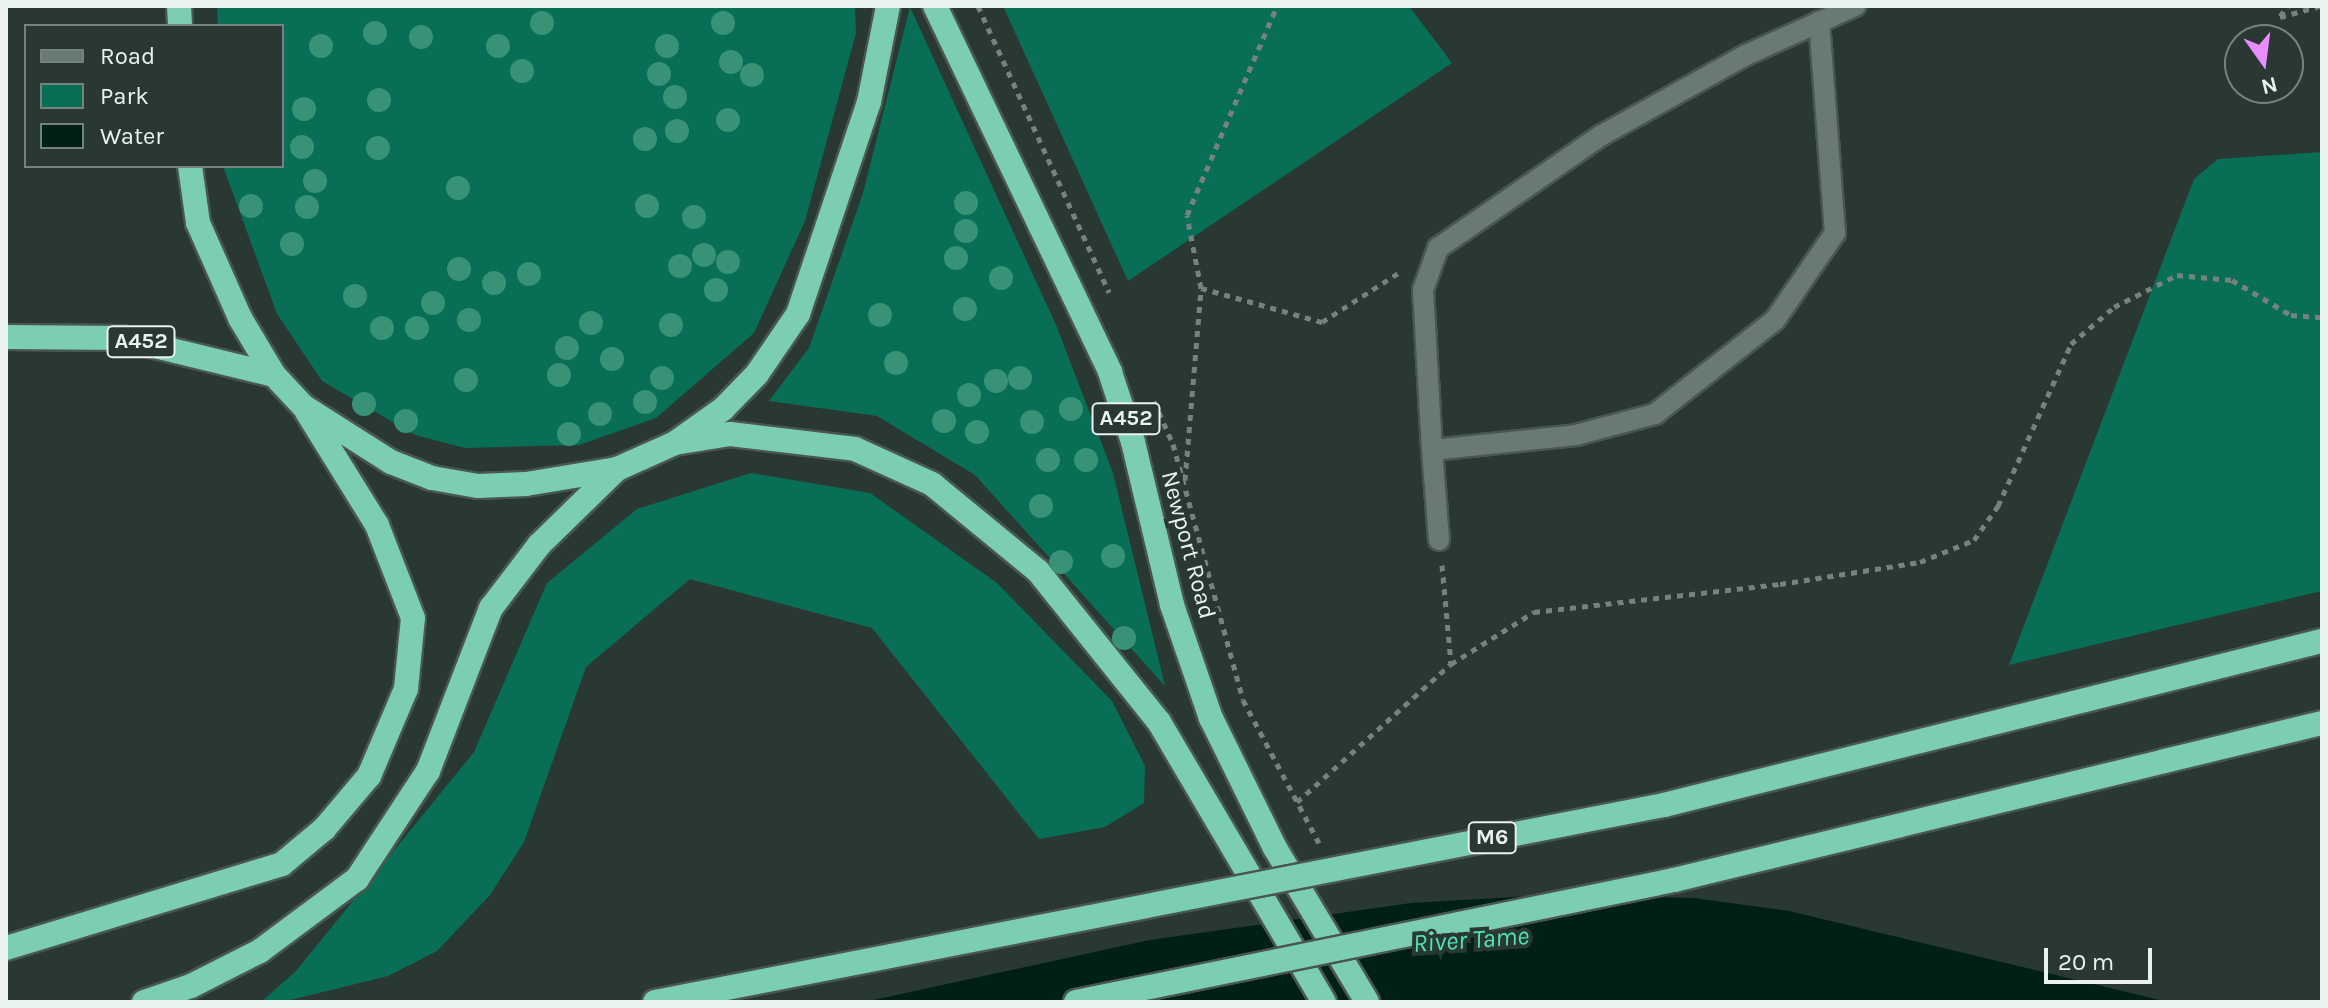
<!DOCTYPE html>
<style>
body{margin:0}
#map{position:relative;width:2328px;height:1008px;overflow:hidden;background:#293832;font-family:Karla,sans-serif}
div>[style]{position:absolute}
.green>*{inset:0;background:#096e56}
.water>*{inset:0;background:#002016}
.path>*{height:5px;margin-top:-2.5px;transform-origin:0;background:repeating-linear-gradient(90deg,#75827d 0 6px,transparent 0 12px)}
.roads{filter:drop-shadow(2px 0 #495651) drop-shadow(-2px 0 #495651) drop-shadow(0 2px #495651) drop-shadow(0 -2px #495651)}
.minor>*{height:20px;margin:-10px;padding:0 10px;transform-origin:10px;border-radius:10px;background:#697a73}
.highway>*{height:24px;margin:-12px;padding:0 12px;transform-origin:12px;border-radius:12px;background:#7bceb2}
.bridges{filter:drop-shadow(2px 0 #495651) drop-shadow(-2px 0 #495651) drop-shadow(0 2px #495651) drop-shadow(0 -2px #495651)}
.highway-bridge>*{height:24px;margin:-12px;padding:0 12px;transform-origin:12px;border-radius:12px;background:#7bceb2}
.trees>*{width:24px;height:24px;margin:-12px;border-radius:50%;background:#379278}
span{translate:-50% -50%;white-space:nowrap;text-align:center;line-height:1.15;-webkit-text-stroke:8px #293832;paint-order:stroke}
.shield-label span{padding:2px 6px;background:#293832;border:2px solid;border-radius:6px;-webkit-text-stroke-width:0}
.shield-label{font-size:22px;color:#e9f2ee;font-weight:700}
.street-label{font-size:24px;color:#e9f2ee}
.water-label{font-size:26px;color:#4ce3b8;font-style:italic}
.frame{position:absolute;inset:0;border:8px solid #e9f2ee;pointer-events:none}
.legend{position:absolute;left:24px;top:24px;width:260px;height:144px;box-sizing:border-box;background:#293832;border:2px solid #76827d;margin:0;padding:10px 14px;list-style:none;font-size:24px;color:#e9f2ee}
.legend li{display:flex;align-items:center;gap:16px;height:40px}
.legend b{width:40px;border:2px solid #76827d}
.north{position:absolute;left:2224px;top:24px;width:80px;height:80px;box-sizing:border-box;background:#293832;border:2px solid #76827d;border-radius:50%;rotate:166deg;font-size:22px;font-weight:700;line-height:32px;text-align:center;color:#e9f2ee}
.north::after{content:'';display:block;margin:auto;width:28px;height:36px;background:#e98dfe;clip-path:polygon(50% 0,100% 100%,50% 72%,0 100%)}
.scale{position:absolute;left:2044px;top:948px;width:108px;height:36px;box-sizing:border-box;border:4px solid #e9f2ee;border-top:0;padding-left:10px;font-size:24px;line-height:28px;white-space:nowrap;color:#e9f2ee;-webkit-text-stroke:6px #293832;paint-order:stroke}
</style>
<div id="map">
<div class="green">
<i style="clip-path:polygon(217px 6px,855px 6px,856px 33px,805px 221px,754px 333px,656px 418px,579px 445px,465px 448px,415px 435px,322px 381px,277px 314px,223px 166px,282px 166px,282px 26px,218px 26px)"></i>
<i style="clip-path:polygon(1003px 6px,1409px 6px,1452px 63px,1128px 281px)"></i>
<i style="clip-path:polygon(910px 7px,1056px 325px,1113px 473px,1165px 686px,975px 475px,877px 416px,769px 401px,809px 348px,863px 193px)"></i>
<i style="clip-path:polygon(2322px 152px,2322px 591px,2009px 665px,2194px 179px,2218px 159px)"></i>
<i style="clip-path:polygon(751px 473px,870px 493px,997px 583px,1112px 701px,1145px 766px,1144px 803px,1105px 827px,1039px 839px,872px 628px,690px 579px,586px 667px,524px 842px,490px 895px,437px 951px,388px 976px,282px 1002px,261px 1002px,296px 971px,474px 752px,547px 583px,637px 509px)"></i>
</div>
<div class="water">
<i style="clip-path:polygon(1546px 895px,1694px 898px,1789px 911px,2168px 1002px,864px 1002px,1150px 940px,1411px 903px)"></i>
</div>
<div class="path">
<i style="left:978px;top:6px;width:315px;rotate:65.4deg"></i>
<i style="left:2280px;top:16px;width:13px;rotate:-51deg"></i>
<i style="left:2280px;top:17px;width:41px;rotate:-15.4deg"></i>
<i style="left:1201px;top:288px;width:126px;rotate:15.7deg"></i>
<i style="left:1322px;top:322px;width:93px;rotate:-32.7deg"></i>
<i style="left:1154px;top:401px;width:47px;rotate:66.2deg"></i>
<i style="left:1173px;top:444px;width:265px;rotate:74.7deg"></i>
<i style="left:1243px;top:700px;width:162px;rotate:62deg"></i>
<i style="left:1185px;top:480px;width:193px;rotate:-85.2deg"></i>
<i style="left:1201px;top:288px;width:74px;rotate:-100.9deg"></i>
<i style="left:1187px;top:215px;width:228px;rotate:-66.7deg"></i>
<i style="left:1442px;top:565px;width:99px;rotate:84.8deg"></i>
<i style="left:1297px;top:802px;width:207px;rotate:-41.9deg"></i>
<i style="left:1451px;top:664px;width:98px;rotate:-32.1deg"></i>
<i style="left:1534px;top:612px;width:248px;rotate:-6.5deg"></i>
<i style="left:1780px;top:584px;width:142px;rotate:-8.9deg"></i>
<i style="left:1920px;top:562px;width:58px;rotate:-22.2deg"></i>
<i style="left:1974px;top:540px;width:42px;rotate:-54.8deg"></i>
<i style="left:1998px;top:506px;width:178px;rotate:-65.7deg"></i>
<i style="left:2071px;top:344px;width:57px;rotate:-40.7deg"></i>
<i style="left:2114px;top:307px;width:71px;rotate:-26.9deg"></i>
<i style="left:2177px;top:275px;width:55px;rotate:5.2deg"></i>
<i style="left:2232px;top:280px;width:69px;rotate:30.7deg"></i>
<i style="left:2291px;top:315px;width:31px;rotate:4deg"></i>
</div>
<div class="roads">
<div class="minor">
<i style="left:1432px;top:450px;width:160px;rotate:-93.2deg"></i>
<i style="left:1423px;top:290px;width:45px;rotate:-70.3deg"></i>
<i style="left:1438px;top:248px;width:199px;rotate:-34.6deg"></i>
<i style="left:1602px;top:135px;width:165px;rotate:-29.1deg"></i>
<i style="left:1746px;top:55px;width:120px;rotate:-24.2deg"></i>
<i style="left:1439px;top:540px;width:90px;rotate:-94.4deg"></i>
<i style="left:1432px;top:450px;width:145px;rotate:-5.9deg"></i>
<i style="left:1576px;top:435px;width:82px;rotate:-14.9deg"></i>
<i style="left:1655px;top:414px;width:152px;rotate:-38.1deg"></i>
<i style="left:1775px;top:320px;width:106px;rotate:-55.4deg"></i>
<i style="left:1835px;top:233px;width:212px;rotate:-94.3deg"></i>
</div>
<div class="highway">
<i style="left:179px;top:6px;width:20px;rotate:87deg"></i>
<i style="left:935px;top:6px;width:406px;rotate:64.4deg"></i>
<i style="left:1110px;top:372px;width:74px;rotate:71.8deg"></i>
<i style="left:1133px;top:442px;width:168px;rotate:76.5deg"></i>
<i style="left:1172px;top:605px;width:120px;rotate:71deg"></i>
<i style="left:1211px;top:718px;width:145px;rotate:63.8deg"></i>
<i style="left:1275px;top:848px;width:179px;rotate:59.1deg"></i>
<i style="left:190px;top:166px;width:58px;rotate:82deg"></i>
<i style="left:198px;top:223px;width:104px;rotate:66.1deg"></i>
<i style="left:240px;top:318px;width:66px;rotate:59.2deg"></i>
<i style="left:274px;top:375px;width:42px;rotate:46.9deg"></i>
<i style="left:303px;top:406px;width:104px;rotate:32.5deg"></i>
<i style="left:391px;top:462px;width:44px;rotate:21.3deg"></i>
<i style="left:432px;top:478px;width:47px;rotate:9.9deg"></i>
<i style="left:478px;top:486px;width:48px;rotate:-2.4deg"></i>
<i style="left:526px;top:484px;width:92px;rotate:-9.4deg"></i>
<i style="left:617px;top:469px;width:64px;rotate:-24.1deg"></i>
<i style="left:675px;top:443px;width:59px;rotate:-35.3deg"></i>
<i style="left:723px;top:409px;width:49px;rotate:-45.8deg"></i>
<i style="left:757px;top:374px;width:73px;rotate:-55.7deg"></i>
<i style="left:798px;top:314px;width:224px;rotate:-71.5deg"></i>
<i style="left:869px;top:102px;width:98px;rotate:-78.8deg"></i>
<i style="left:6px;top:337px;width:116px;rotate:0.5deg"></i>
<i style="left:122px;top:338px;width:156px;rotate:13.7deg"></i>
<i style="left:681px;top:442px;width:50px;rotate:-9.3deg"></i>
<i style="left:730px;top:434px;width:126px;rotate:6.8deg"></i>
<i style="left:855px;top:449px;width:85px;rotate:24.4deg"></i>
<i style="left:932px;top:484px;width:137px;rotate:39.4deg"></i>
<i style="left:1038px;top:571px;width:193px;rotate:51.3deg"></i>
<i style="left:1159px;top:722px;width:325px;rotate:59.5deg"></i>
<i style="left:6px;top:948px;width:288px;rotate:-16.9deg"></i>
<i style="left:282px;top:864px;width:55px;rotate:-39.8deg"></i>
<i style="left:324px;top:829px;width:70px;rotate:-49.7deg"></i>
<i style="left:369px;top:776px;width:95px;rotate:-67deg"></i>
<i style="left:406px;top:689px;width:71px;rotate:-84.4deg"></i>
<i style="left:413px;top:618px;width:100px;rotate:-111.2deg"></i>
<i style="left:377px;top:525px;width:133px;rotate:-121.8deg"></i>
<i style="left:144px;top:1002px;width:50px;rotate:-18.8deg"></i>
<i style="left:191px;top:986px;width:77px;rotate:-26.9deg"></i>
<i style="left:260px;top:951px;width:121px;rotate:-36.6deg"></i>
<i style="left:357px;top:879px;width:129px;rotate:-56.7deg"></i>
<i style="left:428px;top:771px;width:175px;rotate:-68.9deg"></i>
<i style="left:491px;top:608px;width:79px;rotate:-52.7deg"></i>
<i style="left:539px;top:545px;width:109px;rotate:-44.3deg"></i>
</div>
</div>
<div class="bridges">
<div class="highway-bridge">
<i style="left:655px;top:1002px;width:1028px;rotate:-11.05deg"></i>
<i style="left:1664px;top:805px;width:678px;rotate:-14deg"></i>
<i style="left:1076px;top:1002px;width:610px;rotate:-11.53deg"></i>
<i style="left:1674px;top:880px;width:667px;rotate:-13.62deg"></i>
</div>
</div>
<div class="trees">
<i style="left:542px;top:23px"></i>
<i style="left:723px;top:23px"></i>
<i style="left:375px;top:33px"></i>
<i style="left:421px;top:37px"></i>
<i style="left:321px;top:46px"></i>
<i style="left:498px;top:46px"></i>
<i style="left:667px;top:46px"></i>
<i style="left:731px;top:62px"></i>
<i style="left:522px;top:71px"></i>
<i style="left:659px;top:74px"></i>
<i style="left:752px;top:75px"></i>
<i style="left:675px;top:97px"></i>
<i style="left:379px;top:100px"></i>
<i style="left:304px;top:109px"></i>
<i style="left:728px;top:120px"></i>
<i style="left:677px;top:131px"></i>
<i style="left:645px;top:139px"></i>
<i style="left:302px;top:147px"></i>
<i style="left:378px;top:148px"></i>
<i style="left:315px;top:181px"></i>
<i style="left:458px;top:188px"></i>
<i style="left:966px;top:203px"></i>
<i style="left:251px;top:206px"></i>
<i style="left:647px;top:206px"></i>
<i style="left:307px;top:207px"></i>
<i style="left:694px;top:217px"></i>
<i style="left:966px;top:231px"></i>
<i style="left:292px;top:244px"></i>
<i style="left:704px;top:255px"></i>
<i style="left:956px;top:258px"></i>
<i style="left:728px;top:262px"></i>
<i style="left:680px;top:266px"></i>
<i style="left:459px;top:269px"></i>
<i style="left:529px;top:274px"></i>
<i style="left:1001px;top:278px"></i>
<i style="left:494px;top:283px"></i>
<i style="left:716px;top:290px"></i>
<i style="left:355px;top:296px"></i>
<i style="left:433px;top:303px"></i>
<i style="left:965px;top:309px"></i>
<i style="left:880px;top:315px"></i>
<i style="left:469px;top:320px"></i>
<i style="left:591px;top:323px"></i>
<i style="left:671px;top:325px"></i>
<i style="left:382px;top:328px"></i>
<i style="left:417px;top:328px"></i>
<i style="left:567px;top:348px"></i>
<i style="left:612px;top:359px"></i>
<i style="left:896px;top:363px"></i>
<i style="left:559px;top:375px"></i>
<i style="left:662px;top:378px"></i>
<i style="left:1020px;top:378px"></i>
<i style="left:466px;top:380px"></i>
<i style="left:996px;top:381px"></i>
<i style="left:969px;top:395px"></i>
<i style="left:645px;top:402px"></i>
<i style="left:364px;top:404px"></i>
<i style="left:1071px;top:409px"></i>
<i style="left:600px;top:414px"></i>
<i style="left:406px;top:421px"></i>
<i style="left:944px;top:421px"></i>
<i style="left:1032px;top:422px"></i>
<i style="left:977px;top:432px"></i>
<i style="left:569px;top:434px"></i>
<i style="left:1048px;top:460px"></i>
<i style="left:1086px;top:460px"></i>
<i style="left:1041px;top:506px"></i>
<i style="left:1113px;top:556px"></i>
<i style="left:1061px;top:562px"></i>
<i style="left:1124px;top:638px"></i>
</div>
<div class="shield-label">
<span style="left:141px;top:342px">A452</span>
<span style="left:1126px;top:419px">A452</span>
<span style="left:1492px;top:838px">M6</span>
</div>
<div class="street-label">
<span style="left:1188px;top:545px;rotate:75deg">Newport Road</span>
</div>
<div class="water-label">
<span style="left:1471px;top:940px;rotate:-4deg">River Tame</span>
</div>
<div class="frame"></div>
<ul class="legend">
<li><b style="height:10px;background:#697a73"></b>Road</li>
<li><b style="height:22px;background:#096e56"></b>Park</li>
<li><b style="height:22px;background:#002016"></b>Water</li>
</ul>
<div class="north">N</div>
<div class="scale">20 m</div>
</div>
